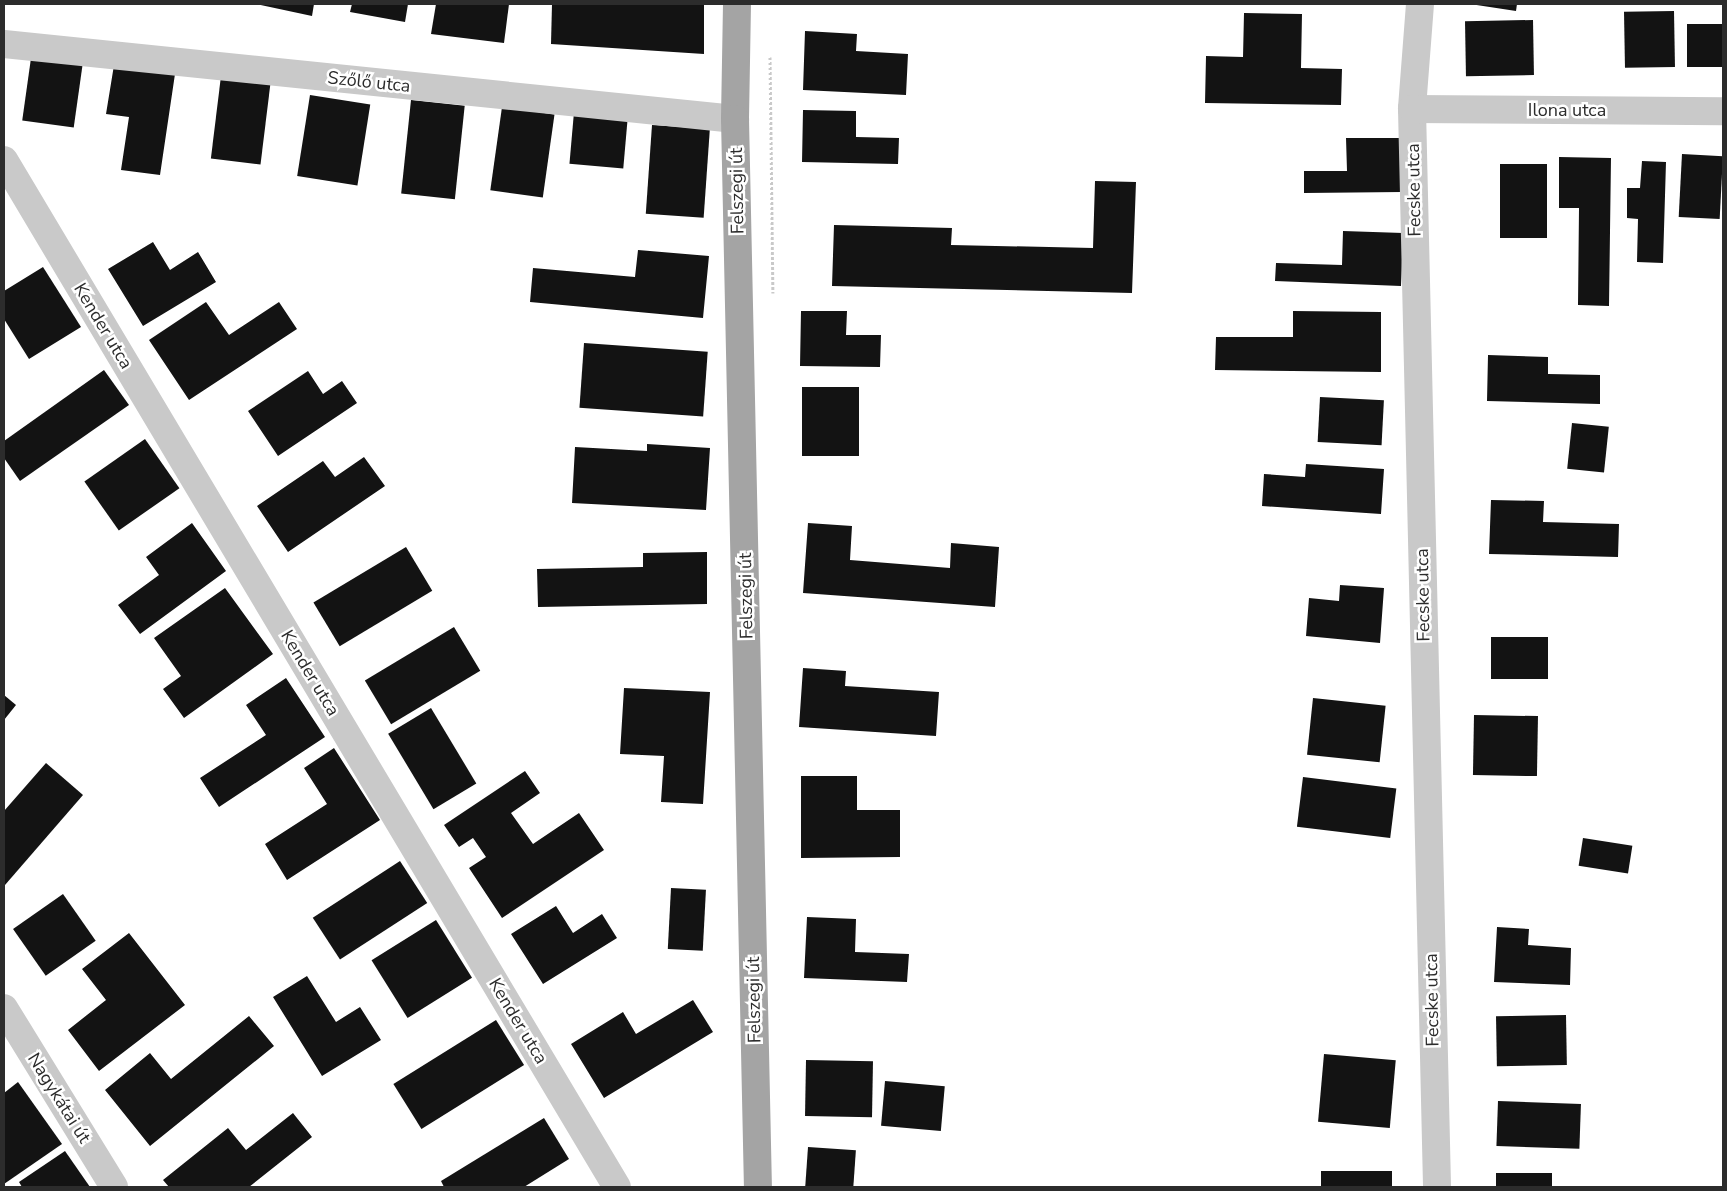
<!DOCTYPE html>
<meta charset="utf-8">
<style>
body{margin:0}
#map{position:relative;width:1727px;height:1191px;overflow:hidden;background:#fff;font-family:"Nunito Sans",sans-serif}
div>[style]{position:absolute}
.building>*{inset:0;background:#131313;transform-origin:0 0}
.path>*{height:3px;margin-top:-1.5px;transform-origin:0;background:repeating-linear-gradient(90deg,#c9c9c9 0 2.5px,transparent 0 5px)}
.street>*{height:28px;margin:-14px;padding:0 14px;transform-origin:14px;border-radius:14px;background:#c9c9c9}
.primary>*{height:28px;margin:-14px;padding:0 14px;transform-origin:14px;border-radius:14px;background:#a4a4a4}
span{translate:-50% -50%;white-space:nowrap;text-align:center;line-height:1.15;-webkit-text-stroke:5px #fff;paint-order:stroke}
.street-label{font-size:18px;color:#2c2c2c}
.frame{position:absolute;inset:0;border:5px solid #2c2c2c;pointer-events:none}
</style>
<div id="map">
<div class="building">
<i style="clip-path:polygon(256px 4px,314px 4px,312px 16px)"></i>
<i style="clip-path:polygon(352px 4px,408px 4px,405px 22px,350px 12px)"></i>
<i style="clip-path:polygon(436px 4px,509px 4px,504px 43px,431px 34px)"></i>
<i style="clip-path:polygon(552px 4px,704px 4px,704px 54px,551px 44px)"></i>
<i style="clip-path:polygon(1470px 4px,1517px 4px,1516px 11px)"></i>
<i style="left:1674px;top:11px;width:56px;height:50px;rotate:89deg"></i>
<i style="clip-path:polygon(1244px 13px,1302px 14px,1301px 68px,1342px 69px,1341px 105px,1205px 103px,1206px 56px,1243px 57px)"></i>
<i style="left:1533px;top:20px;width:55px;height:68px;rotate:89deg"></i>
<i style="left:1723px;top:24px;width:43px;height:36px;rotate:90deg"></i>
<i style="clip-path:polygon(805px 31px,857px 34px,856px 51px,908px 54px,906px 95px,803px 90px)"></i>
<i style="left:31px;top:58px;width:52px;height:63px;rotate:8deg"></i>
<i style="clip-path:polygon(114px 65px,175px 74px,160px 175px,121px 170px,129px 117px,106px 114px)"></i>
<i style="left:221px;top:76px;width:50px;height:83px;rotate:7deg"></i>
<i style="left:310px;top:95px;width:61px;height:82px;rotate:9deg"></i>
<i style="left:411px;top:100px;width:54px;height:94px;rotate:6deg"></i>
<i style="left:502px;top:107px;width:53px;height:84px;rotate:8deg"></i>
<i style="clip-path:polygon(803px 110px,856px 111px,856px 137px,899px 138px,898px 164px,802px 162px)"></i>
<i style="left:574px;top:112px;width:54px;height:52px;rotate:5deg"></i>
<i style="left:652px;top:125px;width:58px;height:89px;rotate:4deg"></i>
<i style="clip-path:polygon(1346px 138px,1402px 138px,1402px 192px,1304px 193px,1304px 171px,1347px 171px)"></i>
<i style="left:1682px;top:154px;width:41px;height:63px;rotate:3deg"></i>
<i style="clip-path:polygon(1559px 157px,1611px 158px,1609px 306px,1578px 305px,1579px 208px,1559px 208px)"></i>
<i style="clip-path:polygon(1642px 161px,1666px 162px,1663px 263px,1637px 262px,1638px 219px,1627px 218px,1627px 188px,1640px 188px)"></i>
<i style="left:1500px;top:164px;width:47px;height:74px"></i>
<i style="clip-path:polygon(1095px 181px,1136px 182px,1132px 293px,832px 286px,834px 225px,952px 228px,951px 245px,1093px 248px)"></i>
<i style="clip-path:polygon(1343px 231px,1403px 233px,1401px 286px,1275px 281px,1276px 263px,1342px 265px)"></i>
<i style="clip-path:polygon(153px 242px,170px 270px,198px 252px,216px 282px,143px 326px,108px 269px)"></i>
<i style="clip-path:polygon(638px 250px,709px 256px,703px 318px,530px 302px,533px 268px,635px 277px)"></i>
<i style="clip-path:polygon(43px 267px,81px 327px,29px 359px,4px 319px,4px 291px)"></i>
<i style="clip-path:polygon(206px 302px,229px 335px,279px 302px,297px 329px,189px 400px,149px 340px)"></i>
<i style="clip-path:polygon(801px 311px,847px 311px,846px 335px,881px 335px,880px 367px,800px 366px)"></i>
<i style="clip-path:polygon(1293px 311px,1381px 312px,1381px 372px,1215px 370px,1216px 337px,1293px 337px)"></i>
<i style="left:584px;top:343px;width:124px;height:65px;rotate:4deg"></i>
<i style="clip-path:polygon(1488px 355px,1548px 357px,1548px 374px,1600px 375px,1600px 404px,1487px 401px)"></i>
<i style="clip-path:polygon(104px 370px,129px 405px,20px 481px,4px 458px,4px 441px)"></i>
<i style="clip-path:polygon(308px 371px,323px 394px,342px 381px,357px 403px,278px 456px,248px 411px)"></i>
<i style="left:802px;top:387px;width:57px;height:69px"></i>
<i style="left:1320px;top:397px;width:64px;height:45px;rotate:3deg"></i>
<i style="left:1572px;top:423px;width:37px;height:46px;rotate:6deg"></i>
<i style="left:145px;top:439px;width:60px;height:74px;rotate:55deg"></i>
<i style="clip-path:polygon(647px 444px,710px 448px,706px 510px,572px 503px,575px 447px,647px 451px)"></i>
<i style="clip-path:polygon(364px 457px,385px 486px,288px 552px,257px 506px,323px 461px,335px 477px)"></i>
<i style="clip-path:polygon(1306px 464px,1384px 469px,1381px 514px,1262px 506px,1264px 474px,1305px 477px)"></i>
<i style="clip-path:polygon(1491px 500px,1544px 501px,1543px 522px,1619px 524px,1618px 557px,1489px 554px)"></i>
<i style="clip-path:polygon(192px 523px,226px 571px,140px 634px,118px 605px,159px 575px,146px 557px)"></i>
<i style="clip-path:polygon(808px 523px,852px 526px,850px 560px,950px 568px,951px 543px,999px 547px,995px 607px,803px 593px)"></i>
<i style="left:406px;top:547px;width:51px;height:108px;rotate:59deg"></i>
<i style="clip-path:polygon(707px 552px,707px 604px,538px 607px,537px 569px,643px 567px,643px 553px)"></i>
<i style="clip-path:polygon(1340px 585px,1384px 588px,1380px 643px,1306px 636px,1309px 598px,1339px 601px)"></i>
<i style="clip-path:polygon(225px 588px,273px 654px,184px 718px,163px 689px,181px 676px,154px 638px)"></i>
<i style="left:454px;top:627px;width:51px;height:104px;rotate:59deg"></i>
<i style="left:1491px;top:637px;width:57px;height:42px"></i>
<i style="clip-path:polygon(803px 668px,846px 671px,845px 686px,939px 692px,936px 736px,799px 727px)"></i>
<i style="clip-path:polygon(286px 678px,325px 737px,219px 807px,200px 778px,266px 735px,246px 705px)"></i>
<i style="clip-path:polygon(624px 688px,710px 692px,703px 804px,661px 802px,664px 756px,620px 754px)"></i>
<i style="clip-path:polygon(4px 695px,16px 705px,4px 720px)"></i>
<i style="left:1313px;top:698px;width:73px;height:57px;rotate:6deg"></i>
<i style="left:431px;top:708px;width:88px;height:50px;rotate:59deg"></i>
<i style="left:1474px;top:715px;width:64px;height:60px;rotate:1deg"></i>
<i style="clip-path:polygon(334px 748px,380px 820px,287px 880px,265px 844px,327px 804px,304px 768px)"></i>
<i style="clip-path:polygon(46px 763px,83px 795px,5px 885px,4px 811px)"></i>
<i style="clip-path:polygon(525px 771px,540px 793px,511px 813px,533px 844px,579px 813px,604px 850px,502px 918px,469px 868px,486px 857px,473px 838px,459px 847px,444px 825px)"></i>
<i style="clip-path:polygon(801px 776px,857px 776px,857px 810px,900px 810px,900px 857px,801px 858px)"></i>
<i style="left:1303px;top:777px;width:94px;height:50px;rotate:7deg"></i>
<i style="left:1583px;top:838px;width:50px;height:28px;rotate:9deg"></i>
<i style="left:400px;top:861px;width:50px;height:104px;rotate:57deg"></i>
<i style="left:671px;top:888px;width:35px;height:61px;rotate:3deg"></i>
<i style="left:63px;top:894px;width:57px;height:61px;rotate:55deg"></i>
<i style="clip-path:polygon(556px 906px,573px 933px,602px 914px,617px 938px,543px 984px,511px 934px)"></i>
<i style="clip-path:polygon(807px 917px,856px 919px,855px 952px,909px 954px,907px 982px,804px 978px)"></i>
<i style="left:436px;top:920px;width:68px;height:76px;rotate:58deg"></i>
<i style="clip-path:polygon(1497px 927px,1529px 929px,1528px 945px,1571px 948px,1570px 985px,1494px 982px)"></i>
<i style="clip-path:polygon(129px 933px,185px 1005px,99px 1071px,68px 1030px,106px 1000px,82px 969px)"></i>
<i style="clip-path:polygon(307px 976px,336px 1022px,360px 1007px,381px 1040px,322px 1076px,273px 997px)"></i>
<i style="clip-path:polygon(693px 1000px,713px 1032px,604px 1098px,571px 1044px,623px 1012px,636px 1034px)"></i>
<i style="left:1566px;top:1015px;width:50px;height:70px;rotate:89deg"></i>
<i style="clip-path:polygon(249px 1016px,274px 1046px,150px 1146px,105px 1090px,150px 1053px,171px 1079px)"></i>
<i style="left:496px;top:1020px;width:53px;height:121px;rotate:58deg"></i>
<i style="left:1324px;top:1054px;width:72px;height:68px;rotate:5deg"></i>
<i style="left:806px;top:1060px;width:67px;height:56px;rotate:1deg"></i>
<i style="left:885px;top:1081px;width:60px;height:45px;rotate:5deg"></i>
<i style="clip-path:polygon(18px 1082px,62px 1144px,4px 1184px,4px 1093px)"></i>
<i style="left:1498px;top:1101px;width:83px;height:45px;rotate:2deg"></i>
<i style="clip-path:polygon(293px 1113px,312px 1137px,249px 1187px,169px 1187px,163px 1180px,228px 1128px,246px 1150px)"></i>
<i style="clip-path:polygon(544px 1118px,569px 1159px,524px 1187px,444px 1187px,441px 1181px)"></i>
<i style="left:808px;top:1147px;width:48px;height:40px;rotate:4deg"></i>
<i style="clip-path:polygon(65px 1151px,90px 1187px,22px 1187px,19px 1182px)"></i>
<i style="left:1392px;top:1171px;width:16px;height:71px;rotate:90deg"></i>
<i style="left:1552px;top:1173px;width:14px;height:56px;rotate:90deg"></i>
</div>
<div class="path">
<i style="left:770px;top:57px;width:236px;rotate:89.3deg"></i>
</div>
<div class="street">
<i style="left:1420px;top:4px;width:105px;rotate:94.4deg"></i>
<i style="left:1412px;top:109px;width:1078px;rotate:88.67deg"></i>
<i style="left:4px;top:44px;width:735px;rotate:5.86deg"></i>
<i style="left:1412px;top:109px;width:311px;rotate:0.4deg"></i>
<i style="left:4px;top:160px;width:1196px;rotate:59.17deg"></i>
<i style="left:4px;top:1008px;width:210px;rotate:58.4deg"></i>
</div>
<div class="primary">
<i style="left:737px;top:4px;width:115px;rotate:91deg"></i>
<i style="left:735px;top:119px;width:1068px;rotate:88.77deg"></i>
</div>
<div class="street-label">
<span style="left:369px;top:82px;rotate:6deg">Szőlő utca</span>
<span style="left:1567px;top:110px">Ilona utca</span>
<span style="left:1414px;top:190px;rotate:-91deg">Fecske utca</span>
<span style="left:737px;top:191px;rotate:-91deg">Felszegi út</span>
<span style="left:103px;top:326px;rotate:59deg">Kender utca</span>
<span style="left:1423px;top:595px;rotate:-91deg">Fecske utca</span>
<span style="left:746px;top:596px;rotate:-91deg">Felszegi út</span>
<span style="left:310px;top:673px;rotate:59deg">Kender utca</span>
<span style="left:754px;top:1000px;rotate:-91deg">Felszegi út</span>
<span style="left:1432px;top:1000px;rotate:-91deg">Fecske utca</span>
<span style="left:518px;top:1021px;rotate:59deg">Kender utca</span>
<span style="left:59px;top:1098px;rotate:58deg">Nagykátai út</span>
</div>
<div class="frame"></div>
</div>
